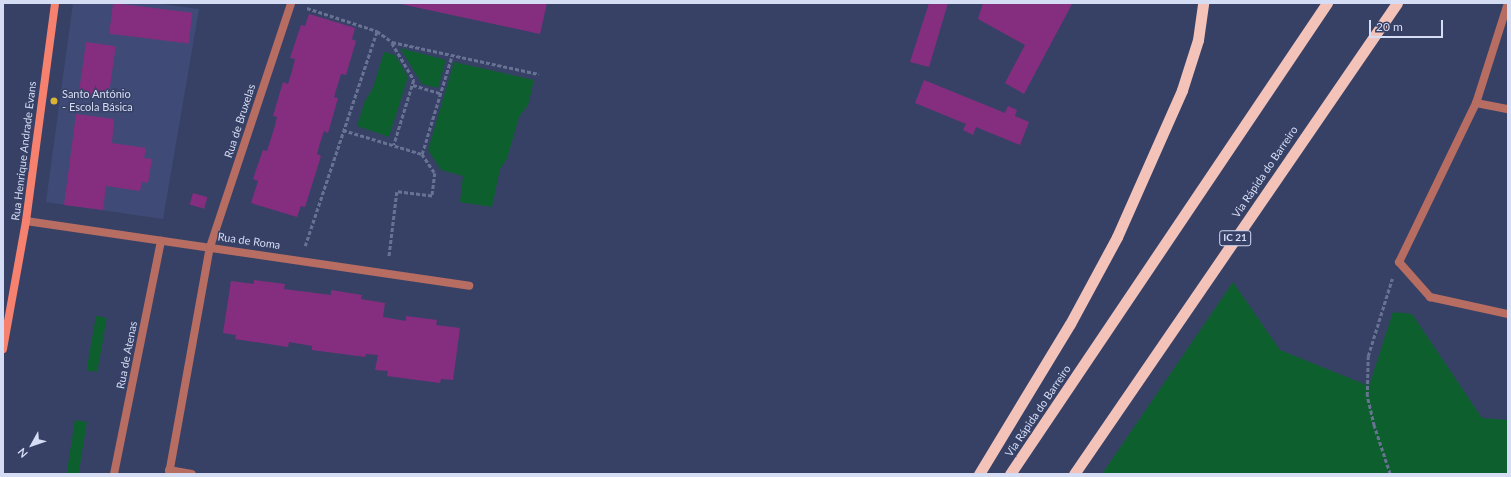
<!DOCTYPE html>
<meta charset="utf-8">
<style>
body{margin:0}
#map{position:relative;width:1511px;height:477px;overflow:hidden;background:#374166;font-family:Lato,sans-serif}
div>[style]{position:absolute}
.built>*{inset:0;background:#3f4b76}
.green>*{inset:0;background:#0d602e;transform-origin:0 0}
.building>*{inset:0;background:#852e7f;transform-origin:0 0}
.path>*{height:2.5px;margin-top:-1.25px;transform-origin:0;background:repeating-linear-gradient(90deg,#687292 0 4px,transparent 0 6px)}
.minor>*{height:8px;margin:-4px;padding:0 4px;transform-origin:4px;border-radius:4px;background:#b76d61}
.secondary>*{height:8px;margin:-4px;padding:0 4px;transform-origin:4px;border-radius:4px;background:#f6816e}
.trunk>*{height:11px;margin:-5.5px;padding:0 5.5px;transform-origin:5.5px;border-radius:5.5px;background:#f3c2b9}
.dots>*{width:11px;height:11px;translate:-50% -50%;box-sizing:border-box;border:2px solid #374166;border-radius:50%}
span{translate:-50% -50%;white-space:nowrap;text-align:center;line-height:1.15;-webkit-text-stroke:3px #374166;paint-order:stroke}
.shield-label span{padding:1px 3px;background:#374166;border:1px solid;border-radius:3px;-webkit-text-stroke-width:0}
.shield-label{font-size:10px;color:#d5ddf4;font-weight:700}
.poi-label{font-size:11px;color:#d5ddf4}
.left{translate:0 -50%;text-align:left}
.street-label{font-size:11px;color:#d5ddf4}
.frame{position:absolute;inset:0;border:4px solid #d5ddf4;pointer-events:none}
.north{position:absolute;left:12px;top:425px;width:40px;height:40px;-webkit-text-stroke:3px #374166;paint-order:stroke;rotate:230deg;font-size:11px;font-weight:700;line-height:16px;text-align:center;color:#d5ddf4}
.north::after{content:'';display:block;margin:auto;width:14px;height:18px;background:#d5ddf4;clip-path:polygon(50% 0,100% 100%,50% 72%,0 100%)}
.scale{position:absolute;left:1369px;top:20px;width:74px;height:18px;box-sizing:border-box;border:2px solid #d5ddf4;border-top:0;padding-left:5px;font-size:12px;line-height:14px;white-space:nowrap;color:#d5ddf4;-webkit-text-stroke:3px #374166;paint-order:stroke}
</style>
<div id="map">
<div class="built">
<i style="clip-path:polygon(73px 3px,153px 3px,199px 9px,163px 219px,46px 202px)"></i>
</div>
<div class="green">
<i style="clip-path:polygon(400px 48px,446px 60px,438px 88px,422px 84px)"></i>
<i style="clip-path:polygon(384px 52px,395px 55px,408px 77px,389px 137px,357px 126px,365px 101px,373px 88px)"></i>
<i style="clip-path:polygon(454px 62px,534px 80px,528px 105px,519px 117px,507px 159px,500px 169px,492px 207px,460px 202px,463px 176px,441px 170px,428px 150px)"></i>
<i style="clip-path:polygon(1233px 282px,1280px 350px,1369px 386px,1393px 312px,1412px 314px,1482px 418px,1508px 420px,1508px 474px,1102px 474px)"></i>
<i style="left:96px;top:316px;width:11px;height:55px;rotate:10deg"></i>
<i style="left:75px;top:420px;width:12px;height:55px;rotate:9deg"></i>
</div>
<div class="building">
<i style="left:113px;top:3px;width:80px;height:31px;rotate:7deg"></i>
<i style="clip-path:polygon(396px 3px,547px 3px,540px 34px)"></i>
<i style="clip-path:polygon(929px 3px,948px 3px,929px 67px,910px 62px)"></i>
<i style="clip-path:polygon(983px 3px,1072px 4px,1024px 94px,1005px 83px,1025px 45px,978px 19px)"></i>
<i style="clip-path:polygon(309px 14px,355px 28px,352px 39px,356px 41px,346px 75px,341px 74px,334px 97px,338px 98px,328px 133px,324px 131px,320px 143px,317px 154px,321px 156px,305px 207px,301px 206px,297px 217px,251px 203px,258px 181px,253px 179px,263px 150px,267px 151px,274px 129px,277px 117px,273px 116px,283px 82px,288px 84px,292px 71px,295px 59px,290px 58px,301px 25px,305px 26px)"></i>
<i style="left:86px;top:42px;width:30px;height:53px;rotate:8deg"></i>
<i style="clip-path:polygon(924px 80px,1005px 113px,1008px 106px,1017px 110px,1015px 116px,1029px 122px,1020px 145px,976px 127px,973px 135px,963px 130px,966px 124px,915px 103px)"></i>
<i style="clip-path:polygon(76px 114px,114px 119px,112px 143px,146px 148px,144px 158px,152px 159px,148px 183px,142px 182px,140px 191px,106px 186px,103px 210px,64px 205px)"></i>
<i style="left:193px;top:193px;width:15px;height:12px;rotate:16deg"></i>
<i style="clip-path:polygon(254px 280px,285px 284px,284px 289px,331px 295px,331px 290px,362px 295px,361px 299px,385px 303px,383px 317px,406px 321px,406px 316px,437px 320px,436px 325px,460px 328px,453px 380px,441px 379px,440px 383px,387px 376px,388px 371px,375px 370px,378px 355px,366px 354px,365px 357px,312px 350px,312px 346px,301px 344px,289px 342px,288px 347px,235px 339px,236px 335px,223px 333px,231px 281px,254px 284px)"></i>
</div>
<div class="path">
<i style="left:307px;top:8px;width:74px;rotate:18.2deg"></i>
<i style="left:377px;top:31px;width:19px;rotate:36deg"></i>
<i style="left:392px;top:42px;width:150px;rotate:12.3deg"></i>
<i style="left:392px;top:43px;width:43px;rotate:59.3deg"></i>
<i style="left:414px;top:80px;width:68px;rotate:107.1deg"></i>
<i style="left:413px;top:85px;width:28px;rotate:17deg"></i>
<i style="left:343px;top:130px;width:83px;rotate:16.9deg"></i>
<i style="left:422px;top:154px;width:23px;rotate:56deg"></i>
<i style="left:435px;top:173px;width:23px;rotate:97deg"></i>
<i style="left:432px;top:196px;width:35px;rotate:-173deg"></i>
<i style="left:397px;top:192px;width:66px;rotate:96.9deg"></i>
<i style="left:422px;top:154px;width:103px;rotate:-73.1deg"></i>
<i style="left:305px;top:246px;width:227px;rotate:-71.5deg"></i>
<i style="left:1390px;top:474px;width:51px;rotate:-108.4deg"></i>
<i style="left:1374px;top:426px;width:31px;rotate:-103deg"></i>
<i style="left:1367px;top:396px;width:40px;rotate:-88.6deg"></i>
<i style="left:1368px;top:356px;width:81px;rotate:-72.7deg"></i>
</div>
<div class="minor">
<i style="left:1508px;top:3px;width:105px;rotate:107.7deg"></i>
<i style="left:1476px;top:103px;width:33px;rotate:11deg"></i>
<i style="left:1476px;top:103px;width:177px;rotate:115.8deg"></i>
<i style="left:1399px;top:262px;width:47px;rotate:48.5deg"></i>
<i style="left:1430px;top:297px;width:80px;rotate:12.3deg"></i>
<i style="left:26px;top:221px;width:448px;rotate:8.3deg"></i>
<i style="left:169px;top:470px;width:23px;rotate:10deg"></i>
<i style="left:114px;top:474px;width:238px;rotate:-78.6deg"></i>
<i style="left:169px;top:474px;width:231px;rotate:-79.8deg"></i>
<i style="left:210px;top:247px;width:257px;rotate:-71.6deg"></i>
</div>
<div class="secondary">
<i style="left:3px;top:349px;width:130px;rotate:-79.8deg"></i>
<i style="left:26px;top:221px;width:220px;rotate:-82.4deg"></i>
</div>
<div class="trunk">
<i style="left:979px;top:474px;width:175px;rotate:-58.8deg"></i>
<i style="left:1070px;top:324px;width:99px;rotate:-61.6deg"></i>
<i style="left:1117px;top:237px;width:161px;rotate:-66.1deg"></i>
<i style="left:1182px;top:90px;width:52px;rotate:-72.3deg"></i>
<i style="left:1198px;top:40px;width:37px;rotate:-82deg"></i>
<i style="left:1010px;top:474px;width:568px;rotate:-56.06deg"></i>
<i style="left:1074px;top:474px;width:571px;rotate:-55.56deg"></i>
</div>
<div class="dots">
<i style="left:54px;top:101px;background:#dab333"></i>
</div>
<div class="shield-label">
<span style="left:1235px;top:238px">IC 21</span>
</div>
<div class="poi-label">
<span class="left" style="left:62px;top:101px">Santo António<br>- Escola Básica</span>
</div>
<div class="street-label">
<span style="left:240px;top:121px;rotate:-72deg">Rua de Bruxelas</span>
<span style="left:24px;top:151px;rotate:-83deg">Rua Henrique Andrade Evans</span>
<span style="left:1265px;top:172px;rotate:-56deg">Via Rápida do Barreiro</span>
<span style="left:249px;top:241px;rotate:8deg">Rua de Roma</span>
<span style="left:127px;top:355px;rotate:-79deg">Rua de Atenas</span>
<span style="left:1038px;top:411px;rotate:-56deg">Via Rápida do Barreiro</span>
</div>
<div class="frame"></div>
<div class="north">N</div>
<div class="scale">20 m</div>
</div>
